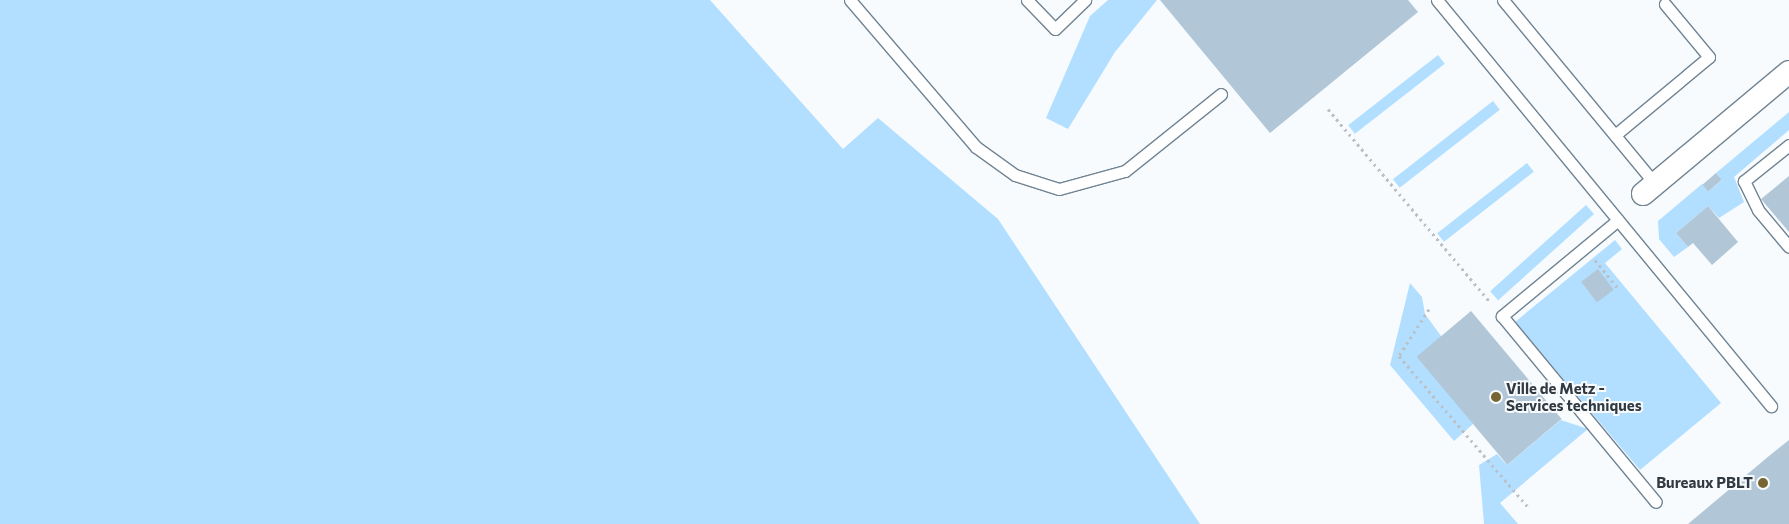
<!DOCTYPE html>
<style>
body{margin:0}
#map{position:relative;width:1789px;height:524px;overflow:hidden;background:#f7fbfe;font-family:Commissioner,sans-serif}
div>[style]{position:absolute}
.green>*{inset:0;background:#b2dfff;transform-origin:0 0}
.building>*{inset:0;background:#b1c6d6;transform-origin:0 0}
.path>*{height:3px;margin-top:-1.5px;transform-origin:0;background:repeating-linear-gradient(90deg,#bbc0c4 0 2.5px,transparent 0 6.5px)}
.roads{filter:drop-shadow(1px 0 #718493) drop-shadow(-1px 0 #718493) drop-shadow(0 1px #718493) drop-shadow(0 -1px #718493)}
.service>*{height:11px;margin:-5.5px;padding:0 5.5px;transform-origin:5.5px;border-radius:5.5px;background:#fff}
.minor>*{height:22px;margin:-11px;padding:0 11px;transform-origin:11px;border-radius:11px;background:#fff}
.dots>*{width:14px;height:14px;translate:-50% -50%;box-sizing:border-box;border:2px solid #f7fbfe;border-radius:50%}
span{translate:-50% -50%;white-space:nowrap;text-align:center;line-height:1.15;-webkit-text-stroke:4px #f7fbfe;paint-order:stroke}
.poi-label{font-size:15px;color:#323a41;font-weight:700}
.left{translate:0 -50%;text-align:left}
.right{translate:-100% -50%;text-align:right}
</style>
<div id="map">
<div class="green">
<i style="clip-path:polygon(0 0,710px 0,843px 149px,878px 118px,998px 219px,1200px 524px,0 524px)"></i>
<i style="clip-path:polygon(1108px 0,1157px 0,1115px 52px,1068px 129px,1046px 118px,1090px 16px)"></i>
<i style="left:1438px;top:55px;width:11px;height:114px;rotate:52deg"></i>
<i style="left:1493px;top:101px;width:11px;height:127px;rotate:52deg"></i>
<i style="clip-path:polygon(1789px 112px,1789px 130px,1734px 177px,1744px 202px,1719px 218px,1708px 206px,1676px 233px,1688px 247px,1674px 257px,1659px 239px,1658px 221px,1702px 184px,1709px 191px,1722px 180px,1716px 173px)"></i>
<i style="left:1527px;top:163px;width:11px;height:114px;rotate:52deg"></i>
<i style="left:1586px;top:205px;width:12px;height:129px;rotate:48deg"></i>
<i style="clip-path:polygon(1615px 240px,1622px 249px,1605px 263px,1721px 403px,1640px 470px,1515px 322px)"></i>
<i style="clip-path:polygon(1410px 283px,1422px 297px,1425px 314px,1441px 336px,1473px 424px,1454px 441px,1390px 365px)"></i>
<i style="clip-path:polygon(1561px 420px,1588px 429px,1500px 503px,1518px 524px,1484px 524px,1479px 465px,1497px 454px,1507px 465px)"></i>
</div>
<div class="building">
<i style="clip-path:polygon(1160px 0,1408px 0,1418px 12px,1270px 133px)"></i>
<i style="left:1716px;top:173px;width:9px;height:18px;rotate:49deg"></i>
<i style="clip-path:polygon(1789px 176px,1789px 232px,1761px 199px)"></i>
<i style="clip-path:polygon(1708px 206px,1738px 242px,1712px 265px,1693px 243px,1688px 247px,1676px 233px)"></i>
<i style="left:1598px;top:269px;width:26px;height:21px;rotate:53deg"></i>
<i style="left:1471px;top:311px;width:141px;height:71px;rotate:50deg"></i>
<i style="clip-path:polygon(1789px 440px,1789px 524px,1688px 524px,1769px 456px)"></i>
</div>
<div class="path">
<i style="left:1328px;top:109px;width:252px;rotate:50deg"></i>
<i style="left:1595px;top:260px;width:35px;rotate:51deg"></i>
<i style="left:1429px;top:309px;width:56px;rotate:122.6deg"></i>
<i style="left:1399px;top:356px;width:199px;rotate:49.5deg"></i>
</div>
<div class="roads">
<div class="service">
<i style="left:850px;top:0;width:194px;rotate:49.4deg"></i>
<i style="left:976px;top:147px;width:48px;rotate:35.7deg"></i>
<i style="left:1015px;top:175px;width:46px;rotate:17.7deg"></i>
<i style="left:1059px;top:189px;width:68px;rotate:-15.3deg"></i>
<i style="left:1125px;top:171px;width:123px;rotate:-38.7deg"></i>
<i style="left:1027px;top:0;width:40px;rotate:46deg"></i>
<i style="left:1055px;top:29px;width:42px;rotate:-44deg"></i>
<i style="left:1437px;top:0;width:526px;rotate:50.56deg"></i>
<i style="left:1503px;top:0;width:239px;rotate:50.4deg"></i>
<i style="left:1615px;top:135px;width:122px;rotate:-39.7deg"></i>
<i style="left:1709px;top:57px;width:69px;rotate:-129.7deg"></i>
<i style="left:1789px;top:145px;width:58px;rotate:141.3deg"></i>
<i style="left:1744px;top:181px;width:32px;rotate:64deg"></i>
<i style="left:1758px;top:210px;width:48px;rotate:50deg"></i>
<i style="left:1618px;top:220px;width:151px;rotate:140.4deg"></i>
<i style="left:1502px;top:316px;width:241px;rotate:50.4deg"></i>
</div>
<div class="minor">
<i style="left:1643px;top:194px;width:190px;rotate:-39.9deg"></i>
</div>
</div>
<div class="dots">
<i style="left:1496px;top:397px;background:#766533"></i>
<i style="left:1763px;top:483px;background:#766533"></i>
</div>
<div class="poi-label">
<span class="left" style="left:1506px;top:397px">Ville de Metz -<br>Services techniques</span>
<span class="right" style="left:1753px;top:483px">Bureaux PBLT</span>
</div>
</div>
